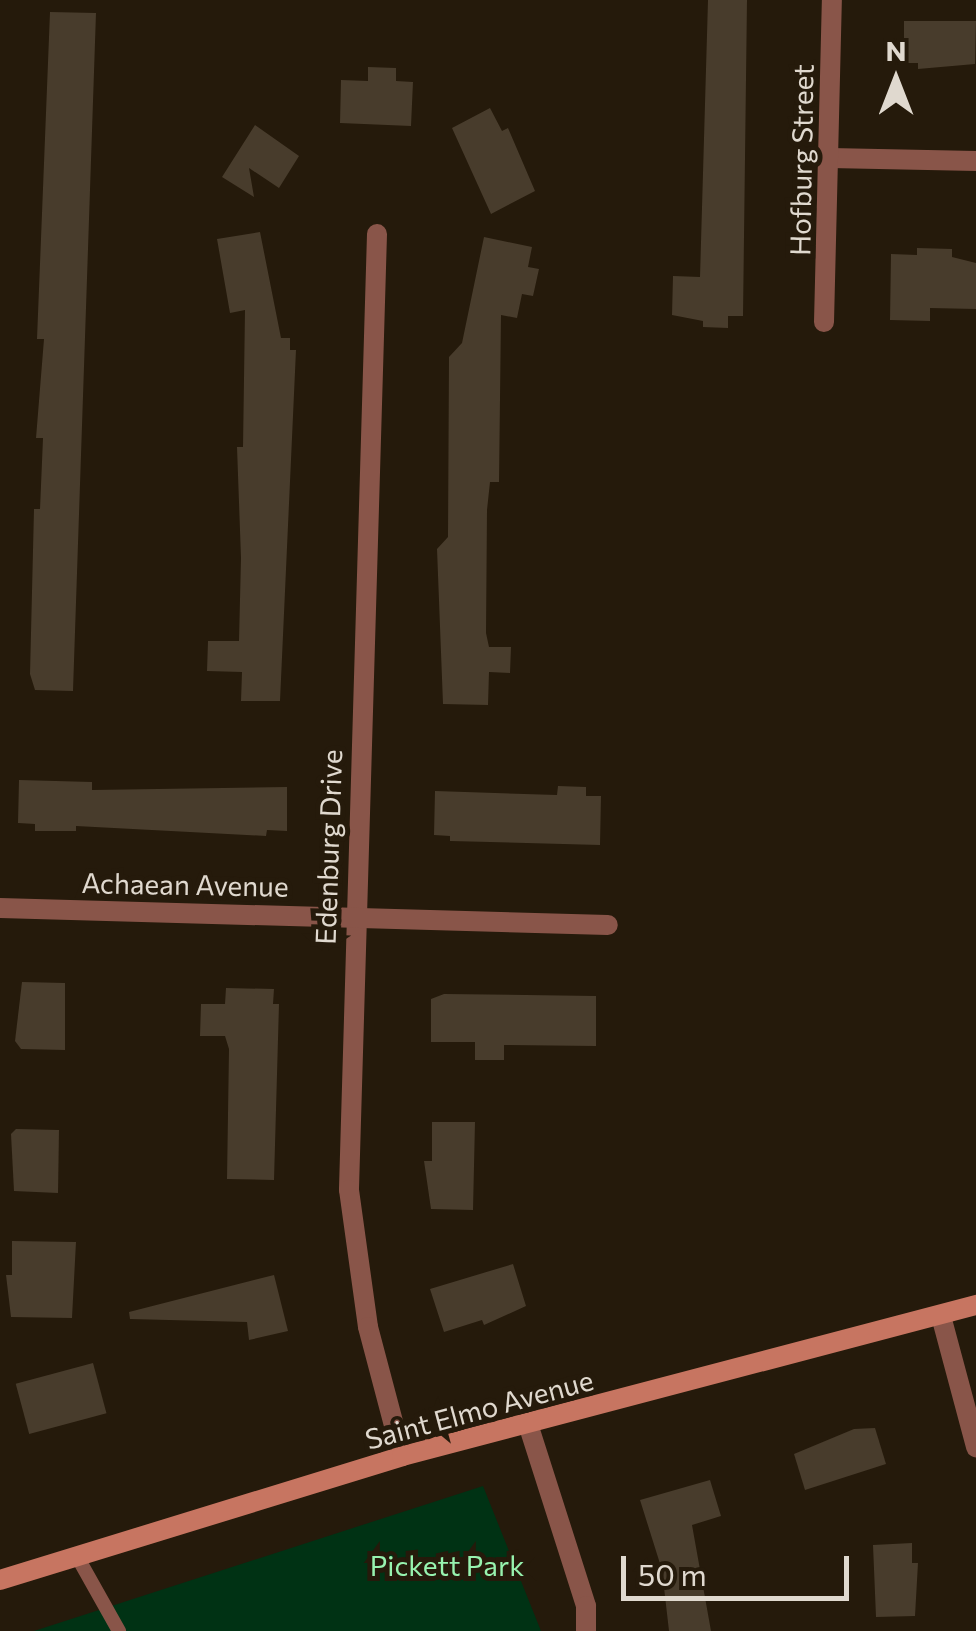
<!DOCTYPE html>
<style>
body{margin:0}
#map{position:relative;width:976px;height:1631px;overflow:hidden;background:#251a0b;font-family:Commissioner,sans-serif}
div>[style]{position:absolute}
.green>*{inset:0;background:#003214}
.building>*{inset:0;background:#483c2c;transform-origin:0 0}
.lane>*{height:14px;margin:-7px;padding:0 7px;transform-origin:7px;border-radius:7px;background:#895549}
.street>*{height:20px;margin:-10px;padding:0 10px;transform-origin:10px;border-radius:10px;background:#895549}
.secondary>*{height:20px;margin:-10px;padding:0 10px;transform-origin:10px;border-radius:10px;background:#c77561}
span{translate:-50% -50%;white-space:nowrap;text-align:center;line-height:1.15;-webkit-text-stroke:10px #251a0b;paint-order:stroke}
.street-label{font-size:28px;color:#e0d9cf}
.park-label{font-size:28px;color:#97f3af}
.north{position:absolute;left:846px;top:30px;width:100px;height:100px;-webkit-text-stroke:8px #251a0b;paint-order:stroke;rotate:0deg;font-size:28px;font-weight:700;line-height:40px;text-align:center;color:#e0d9cf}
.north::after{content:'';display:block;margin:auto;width:35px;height:45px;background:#e0d9cf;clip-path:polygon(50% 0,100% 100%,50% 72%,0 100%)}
.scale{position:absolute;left:621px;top:1556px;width:228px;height:45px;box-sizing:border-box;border:5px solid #e0d9cf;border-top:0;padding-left:12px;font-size:30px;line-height:35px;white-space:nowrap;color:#e0d9cf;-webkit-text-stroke:8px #251a0b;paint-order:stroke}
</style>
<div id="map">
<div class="green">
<i style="clip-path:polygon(483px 1486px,541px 1631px,34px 1631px)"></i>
</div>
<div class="building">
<i style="clip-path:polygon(708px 0,747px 0,743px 316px,728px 316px,728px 328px,703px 327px,703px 321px,672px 315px,673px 276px,700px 277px)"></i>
<i style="clip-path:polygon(50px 12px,96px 13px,73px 691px,35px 690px,30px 674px,34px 509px,40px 509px,43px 438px,36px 438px,44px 339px,37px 339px)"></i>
<i style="clip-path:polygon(904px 21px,976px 21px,975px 64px,918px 69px,918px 63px,904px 63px)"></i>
<i style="clip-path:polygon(368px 67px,396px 68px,396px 81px,413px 82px,411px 126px,340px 123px,341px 80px,368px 81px)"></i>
<i style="clip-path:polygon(490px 108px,502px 131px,508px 128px,535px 191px,491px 214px,452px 128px)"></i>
<i style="clip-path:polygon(255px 125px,299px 156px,279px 188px,249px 168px,254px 197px,222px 177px)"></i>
<i style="clip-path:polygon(260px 232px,281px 338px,290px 338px,290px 350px,296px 350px,280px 701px,241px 701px,242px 672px,207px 671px,208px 641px,239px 641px,241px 558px,237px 447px,243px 447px,245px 310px,230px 313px,217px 239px)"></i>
<i style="clip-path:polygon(484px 237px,532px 247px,528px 267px,539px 269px,533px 296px,522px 294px,517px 318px,501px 315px,499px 482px,490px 482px,487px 510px,486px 633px,489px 647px,511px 647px,510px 673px,489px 672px,488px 705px,443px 704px,437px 549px,448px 537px,449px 357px,462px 343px)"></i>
<i style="clip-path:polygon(917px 248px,952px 249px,952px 257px,976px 263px,976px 309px,930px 308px,930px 321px,890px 320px,891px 254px,917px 255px)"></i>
<i style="clip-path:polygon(19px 780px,92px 782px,92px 790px,287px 787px,287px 831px,267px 830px,266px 836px,76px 826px,76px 831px,35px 831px,35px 824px,18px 823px)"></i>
<i style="clip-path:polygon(558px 786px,586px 787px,586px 796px,601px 796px,600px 845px,450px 841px,450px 836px,434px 835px,435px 791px,557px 795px)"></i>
<i style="clip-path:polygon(22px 982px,65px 983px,65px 1050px,21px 1049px,15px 1041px)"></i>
<i style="clip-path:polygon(226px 988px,274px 989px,273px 1004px,279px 1004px,274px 1180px,227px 1179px,229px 1049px,225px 1036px,200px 1036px,201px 1004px,225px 1004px)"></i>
<i style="clip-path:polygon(444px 994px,596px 996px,596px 1046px,504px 1045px,504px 1060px,475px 1060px,475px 1042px,431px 1042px,431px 999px)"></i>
<i style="clip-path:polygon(432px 1122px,475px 1122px,473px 1210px,431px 1209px,424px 1161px,432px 1161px)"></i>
<i style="clip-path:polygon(16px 1129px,59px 1130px,58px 1193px,14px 1191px,11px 1134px)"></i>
<i style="clip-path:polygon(12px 1241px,76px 1242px,72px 1318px,11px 1317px,6px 1275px,12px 1275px)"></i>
<i style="clip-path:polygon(513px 1264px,526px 1306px,484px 1325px,482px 1320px,444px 1332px,430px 1289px)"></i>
<i style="clip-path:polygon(274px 1275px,288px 1331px,249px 1340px,247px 1322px,130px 1319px,129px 1312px)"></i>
<i style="left:93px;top:1363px;width:52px;height:80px;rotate:75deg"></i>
<i style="clip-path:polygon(875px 1428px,886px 1464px,805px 1490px,794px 1454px,854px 1429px)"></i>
<i style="clip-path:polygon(710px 1480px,721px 1516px,692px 1525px,711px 1631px,669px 1631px,662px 1570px,640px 1500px)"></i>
<i style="clip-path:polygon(912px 1543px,912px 1563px,918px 1563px,915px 1616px,876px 1617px,873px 1545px)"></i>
</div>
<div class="lane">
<i style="left:78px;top:1558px;width:84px;rotate:60.7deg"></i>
</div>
<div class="street">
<i style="left:830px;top:158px;width:146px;rotate:1.2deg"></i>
<i style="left:377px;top:234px;width:956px;rotate:91.68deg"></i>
<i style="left:349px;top:1190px;width:138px;rotate:82.1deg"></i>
<i style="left:368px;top:1327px;width:133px;rotate:75.2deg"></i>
<i style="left:824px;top:322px;width:322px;rotate:-88.6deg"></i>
<i style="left:0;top:908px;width:608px;rotate:1.6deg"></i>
<i style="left:941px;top:1316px;width:136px;rotate:75deg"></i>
<i style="left:528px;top:1424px;width:191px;rotate:72.3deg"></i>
<i style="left:586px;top:1606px;width:25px;rotate:90deg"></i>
</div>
<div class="secondary">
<i style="left:0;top:1580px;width:421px;rotate:-17.1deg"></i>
<i style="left:402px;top:1456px;width:594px;rotate:-14.74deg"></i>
</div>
<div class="street-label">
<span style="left:801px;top:160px;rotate:-89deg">Hofburg Street</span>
<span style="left:328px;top:847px;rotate:-88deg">Edenburg Drive</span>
<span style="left:185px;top:884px;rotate:1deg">Achaean Avenue</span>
<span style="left:479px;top:1409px;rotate:-15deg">Saint Elmo Avenue</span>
</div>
<div class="park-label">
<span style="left:447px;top:1565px">Pickett Park</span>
</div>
<div class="north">N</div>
<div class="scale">50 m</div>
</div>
